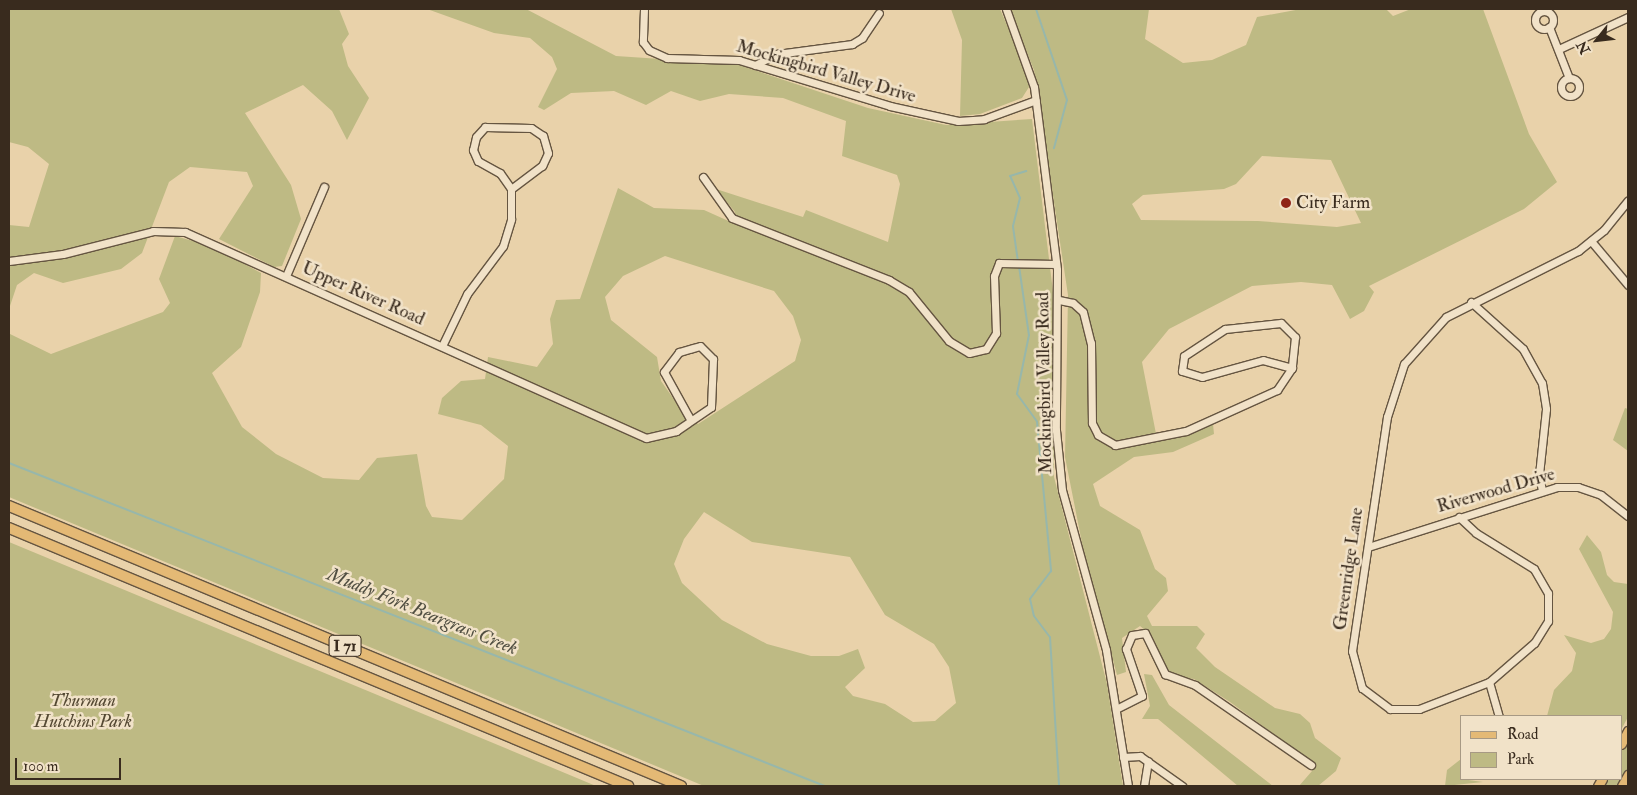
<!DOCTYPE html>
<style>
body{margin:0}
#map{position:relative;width:1637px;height:795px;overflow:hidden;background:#e9d2aa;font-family:"IM FELL Double Pica",serif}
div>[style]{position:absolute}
.green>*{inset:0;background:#beba84}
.stream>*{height:2px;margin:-1px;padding:0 1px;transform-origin:1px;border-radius:1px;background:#97b7ab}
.roads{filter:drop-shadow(1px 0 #655541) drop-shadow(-1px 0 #655541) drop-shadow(0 1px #655541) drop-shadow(0 -1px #655541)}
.minor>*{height:7px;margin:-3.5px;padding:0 3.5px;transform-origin:3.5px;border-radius:3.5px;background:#f1e2c8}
.minor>.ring{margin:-3.5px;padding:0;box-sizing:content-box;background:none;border:7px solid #f1e2c8;border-radius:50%}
.major>*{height:9px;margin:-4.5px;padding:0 4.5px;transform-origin:4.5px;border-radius:4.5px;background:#e4b975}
.highway>*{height:10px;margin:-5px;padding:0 5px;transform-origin:5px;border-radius:5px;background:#e4b975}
.dots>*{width:14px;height:14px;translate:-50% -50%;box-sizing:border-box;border:2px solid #f1e2c8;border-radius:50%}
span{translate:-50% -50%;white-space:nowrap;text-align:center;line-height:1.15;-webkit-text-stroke:5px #f1e2c8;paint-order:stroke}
.shield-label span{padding:1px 4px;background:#f1e2c8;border:1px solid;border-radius:4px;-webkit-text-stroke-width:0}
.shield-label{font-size:16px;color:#392b1e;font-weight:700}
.street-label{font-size:18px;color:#392b1e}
.poi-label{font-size:18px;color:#392b1e}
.left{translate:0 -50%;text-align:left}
.park-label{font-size:18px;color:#544832;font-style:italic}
.water-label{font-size:19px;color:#504e41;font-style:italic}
.frame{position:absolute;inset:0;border:10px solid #392b1e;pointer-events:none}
.legend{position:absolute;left:1460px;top:715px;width:162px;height:65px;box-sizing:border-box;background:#f1e2c8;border:1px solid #a79984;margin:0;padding:6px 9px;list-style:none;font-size:15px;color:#392b1e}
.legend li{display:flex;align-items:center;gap:10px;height:25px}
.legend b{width:25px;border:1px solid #a79984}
.north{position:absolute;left:1572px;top:15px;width:50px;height:50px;-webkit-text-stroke:4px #f1e2c8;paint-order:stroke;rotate:241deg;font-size:14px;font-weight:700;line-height:20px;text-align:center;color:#392b1e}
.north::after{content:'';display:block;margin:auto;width:18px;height:22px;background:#392b1e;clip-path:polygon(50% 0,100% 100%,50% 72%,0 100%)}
.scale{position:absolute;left:15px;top:758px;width:106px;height:22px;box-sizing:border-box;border:2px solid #392b1e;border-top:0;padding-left:6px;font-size:15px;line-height:18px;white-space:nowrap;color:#392b1e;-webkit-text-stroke:4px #f1e2c8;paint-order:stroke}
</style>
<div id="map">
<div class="green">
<i style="clip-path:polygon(9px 9px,339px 9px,349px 34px,342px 44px,348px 66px,369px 98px,347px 140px,332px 111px,303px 85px,245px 113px,291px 185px,301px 219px,282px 266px,274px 267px,219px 239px,253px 186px,247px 172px,190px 167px,169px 182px,142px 253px,121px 269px,63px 283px,34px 273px,17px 285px,9px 309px,9px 225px,29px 227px,49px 164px,28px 147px,9px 142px)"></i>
<i style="clip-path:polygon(evenodd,427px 9px,526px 9px,616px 56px,736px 64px,868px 108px,946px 125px,1032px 119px,1054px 300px,1054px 477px,1107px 684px,1123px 786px,704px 786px,9px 497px,9px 317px,10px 334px,51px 354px,163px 312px,170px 303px,159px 279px,175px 236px,211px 246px,261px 273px,260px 292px,241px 347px,212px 373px,242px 427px,276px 454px,323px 478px,359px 480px,377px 458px,417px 454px,426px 506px,432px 517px,462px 520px,504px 479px,508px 446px,481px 425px,438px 414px,442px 398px,461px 381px,485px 379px,488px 357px,537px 367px,553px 344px,550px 319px,556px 300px,580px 299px,618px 188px,654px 208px,704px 210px,733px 223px,735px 212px,716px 189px,803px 217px,806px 210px,888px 242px,900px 184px,897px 175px,842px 156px,846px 121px,783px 98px,729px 94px,700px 101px,671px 91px,646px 105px,614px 91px,571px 93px,544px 110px,538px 107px,557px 69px,552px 57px,530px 38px,494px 33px,427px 9px,665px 256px,774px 291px,793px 316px,801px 340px,795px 361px,698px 424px,680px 408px,661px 381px,657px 357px,611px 320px,605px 297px,623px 276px,665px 256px,427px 9px,704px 512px,752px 542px,850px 557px,885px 615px,934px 644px,949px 667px,956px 703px,935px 721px,913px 722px,885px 704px,853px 696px,845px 687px,865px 668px,858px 649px,839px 656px,811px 656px,767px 644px,722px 620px,682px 583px,674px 564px,684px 539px,704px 512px)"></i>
<i style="clip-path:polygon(951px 9px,1000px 9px,1028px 74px,1029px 87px,1022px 98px,980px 114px,960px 116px,962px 40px)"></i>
<i style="clip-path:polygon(evenodd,1009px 9px,1149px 9px,1145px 39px,1183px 63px,1212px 60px,1246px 45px,1257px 17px,1301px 9px,1386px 9px,1393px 16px,1411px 9px,1483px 9px,1529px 134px,1557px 182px,1524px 209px,1369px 286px,1374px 292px,1364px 311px,1350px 319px,1332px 285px,1301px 282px,1252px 286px,1169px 329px,1142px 362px,1157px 439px,1207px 423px,1213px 424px,1214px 434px,1173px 452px,1134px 457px,1093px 484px,1100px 506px,1140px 530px,1155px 569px,1166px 578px,1168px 591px,1147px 616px,1152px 626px,1197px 626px,1205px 634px,1196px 648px,1215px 667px,1275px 708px,1300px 714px,1310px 723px,1315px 738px,1341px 758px,1336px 771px,1318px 786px,1299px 786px,1312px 771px,1313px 763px,1230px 702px,1194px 679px,1175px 677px,1168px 671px,1152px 636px,1140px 626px,1122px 638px,1126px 672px,1117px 675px,1083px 548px,1065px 457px,1068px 295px,1034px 70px,1009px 9px,1262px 156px,1331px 160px,1361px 223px,1337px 227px,1258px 221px,1141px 220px,1132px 204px,1143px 195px,1224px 189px,1236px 184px,1262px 156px)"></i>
<i style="clip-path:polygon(1625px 408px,1628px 409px,1628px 451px,1613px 440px)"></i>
<i style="clip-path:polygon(1587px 535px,1601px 552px,1607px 575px,1614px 582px,1628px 584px,1628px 717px,1621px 730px,1621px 716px,1547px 716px,1554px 690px,1572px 671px,1576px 653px,1564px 635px,1591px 643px,1604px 639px,1611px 629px,1613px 612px,1579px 549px)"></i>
<i style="clip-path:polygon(9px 542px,529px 758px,596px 786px,9px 786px)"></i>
<i style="clip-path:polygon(1144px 674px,1152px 675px,1169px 705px,1273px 786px,1238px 786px,1158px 719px,1142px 719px,1150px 706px)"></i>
<i style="clip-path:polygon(1628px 738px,1628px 769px,1618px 786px,1602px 786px,1606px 779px,1621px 779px,1621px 752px)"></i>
<i style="clip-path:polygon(1461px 759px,1461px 779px,1483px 782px,1445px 786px,1447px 770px)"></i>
</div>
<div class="stream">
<i style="left:1036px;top:9px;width:96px;rotate:71.2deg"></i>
<i style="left:1067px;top:100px;width:50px;rotate:105.2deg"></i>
<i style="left:1018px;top:262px;width:36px;rotate:-98deg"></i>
<i style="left:1013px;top:226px;width:29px;rotate:-76deg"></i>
<i style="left:1020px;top:198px;width:24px;rotate:-114deg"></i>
<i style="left:1010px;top:176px;width:17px;rotate:-17deg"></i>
<i style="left:1019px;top:266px;width:70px;rotate:81.8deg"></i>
<i style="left:1029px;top:335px;width:60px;rotate:101.5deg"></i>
<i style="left:1017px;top:394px;width:34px;rotate:54deg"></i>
<i style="left:1037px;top:422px;width:150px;rotate:84.6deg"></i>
<i style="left:1051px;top:571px;width:35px;rotate:127deg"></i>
<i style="left:1030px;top:599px;width:17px;rotate:77deg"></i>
<i style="left:1034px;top:616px;width:26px;rotate:53deg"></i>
<i style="left:1050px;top:637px;width:149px;rotate:86.5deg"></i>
<i style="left:9px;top:463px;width:878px;rotate:21.6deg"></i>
</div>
<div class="roads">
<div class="minor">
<i style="left:644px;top:9px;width:33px;rotate:92deg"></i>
<i style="left:643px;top:42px;width:10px;rotate:53deg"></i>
<i style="left:649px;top:50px;width:20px;rotate:24deg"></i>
<i style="left:667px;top:58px;width:72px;rotate:1.6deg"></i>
<i style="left:739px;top:60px;width:158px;rotate:16.9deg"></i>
<i style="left:890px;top:106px;width:70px;rotate:12.4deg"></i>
<i style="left:958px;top:121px;width:26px;rotate:-4deg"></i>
<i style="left:984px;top:119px;width:55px;rotate:-20.1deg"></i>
<i style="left:1006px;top:9px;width:83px;rotate:70.3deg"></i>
<i style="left:1034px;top:87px;width:184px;rotate:82.8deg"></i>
<i style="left:1057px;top:270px;width:160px;rotate:90.4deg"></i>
<i style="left:1056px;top:430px;width:60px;rotate:84.3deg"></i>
<i style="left:1062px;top:490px;width:166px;rotate:74.6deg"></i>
<i style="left:1106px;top:650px;width:138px;rotate:80.8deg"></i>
<i class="ring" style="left:1535px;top:11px;width:11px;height:11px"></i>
<i style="left:1549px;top:27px;width:55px;rotate:68.6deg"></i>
<i style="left:1561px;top:48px;width:74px;rotate:-24.8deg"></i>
<i style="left:755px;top:65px;width:25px;rotate:-27deg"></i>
<i style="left:777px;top:54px;width:76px;rotate:-7.6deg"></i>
<i style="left:852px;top:44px;width:12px;rotate:-31deg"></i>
<i style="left:862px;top:38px;width:30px;rotate:-56deg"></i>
<i class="ring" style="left:1561px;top:78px;width:11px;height:11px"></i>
<i style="left:703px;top:177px;width:50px;rotate:54.7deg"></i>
<i style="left:732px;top:218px;width:169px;rotate:21.5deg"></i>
<i style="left:889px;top:280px;width:23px;rotate:31deg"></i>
<i style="left:909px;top:292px;width:63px;rotate:50.8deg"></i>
<i style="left:949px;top:341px;width:23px;rotate:31deg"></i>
<i style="left:969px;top:353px;width:17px;rotate:-13deg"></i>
<i style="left:986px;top:349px;width:19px;rotate:-58deg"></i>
<i style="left:996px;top:333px;width:57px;rotate:-92deg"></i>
<i style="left:994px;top:276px;width:14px;rotate:-69deg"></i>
<i style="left:999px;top:263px;width:57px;rotate:1deg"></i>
<i style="left:1591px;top:241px;width:57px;rotate:49.9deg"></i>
<i style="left:9px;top:261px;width:54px;rotate:-7.4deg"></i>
<i style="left:63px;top:254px;width:93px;rotate:-14.3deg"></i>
<i style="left:153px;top:231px;width:32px;rotate:2deg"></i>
<i style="left:185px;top:232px;width:505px;rotate:24.08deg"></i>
<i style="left:646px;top:438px;width:31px;rotate:-13deg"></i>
<i style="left:676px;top:431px;width:42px;rotate:-34.4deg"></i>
<i style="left:711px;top:407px;width:48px;rotate:-87.6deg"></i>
<i style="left:713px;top:359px;width:18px;rotate:-135deg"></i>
<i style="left:700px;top:346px;width:22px;rotate:164deg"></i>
<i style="left:679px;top:352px;width:25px;rotate:127deg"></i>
<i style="left:664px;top:372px;width:54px;rotate:61deg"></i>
<i style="left:286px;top:276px;width:97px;rotate:-66.9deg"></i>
<i style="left:1059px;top:300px;width:14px;rotate:12deg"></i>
<i style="left:1073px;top:303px;width:13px;rotate:42deg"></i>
<i style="left:1083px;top:312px;width:32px;rotate:76deg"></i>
<i style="left:1091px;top:343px;width:80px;rotate:89.3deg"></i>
<i style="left:1092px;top:423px;width:13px;rotate:63deg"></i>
<i style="left:1098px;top:435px;width:20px;rotate:30deg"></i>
<i style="left:1115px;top:445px;width:72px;rotate:-11.2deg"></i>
<i style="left:1186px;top:431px;width:100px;rotate:-24.3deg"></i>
<i style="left:1277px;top:390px;width:27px;rotate:-56deg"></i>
<i style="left:1471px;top:302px;width:70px;rotate:42.1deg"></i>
<i style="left:1523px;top:349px;width:39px;rotate:61deg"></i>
<i style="left:1542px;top:383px;width:26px;rotate:81deg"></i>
<i style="left:1546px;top:409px;width:66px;rotate:96.1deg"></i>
<i style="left:1539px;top:475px;width:15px;rotate:79deg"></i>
<i style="left:1281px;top:323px;width:20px;rotate:45deg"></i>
<i style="left:1295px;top:337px;width:31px;rotate:96deg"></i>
<i style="left:1292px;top:368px;width:30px;rotate:-165deg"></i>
<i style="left:1263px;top:360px;width:63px;rotate:164.4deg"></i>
<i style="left:1202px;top:377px;width:21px;rotate:-163deg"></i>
<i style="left:1182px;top:371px;width:15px;rotate:-82deg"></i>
<i style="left:1184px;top:356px;width:49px;rotate:-33.4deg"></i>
<i style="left:1225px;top:329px;width:56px;rotate:-6.1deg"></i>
<i style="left:442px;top:346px;width:58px;rotate:-64.3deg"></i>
<i style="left:467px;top:294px;width:60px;rotate:-53.1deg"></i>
<i style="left:503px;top:246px;width:28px;rotate:-73deg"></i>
<i style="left:511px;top:219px;width:30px;rotate:-90deg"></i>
<i style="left:511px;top:189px;width:39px;rotate:-37deg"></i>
<i style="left:542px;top:166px;width:14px;rotate:-65deg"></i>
<i style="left:548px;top:153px;width:18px;rotate:-106deg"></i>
<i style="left:543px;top:136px;width:14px;rotate:-146deg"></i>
<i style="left:531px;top:128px;width:46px;rotate:-178.8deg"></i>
<i style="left:485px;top:127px;width:13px;rotate:132deg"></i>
<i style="left:476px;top:137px;width:13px;rotate:103deg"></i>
<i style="left:473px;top:150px;width:12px;rotate:66deg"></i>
<i style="left:478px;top:161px;width:25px;rotate:29deg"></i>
<i style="left:500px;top:173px;width:19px;rotate:55deg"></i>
<i style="left:1459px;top:517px;width:23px;rotate:43deg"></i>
<i style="left:1476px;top:533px;width:68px;rotate:31.8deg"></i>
<i style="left:1534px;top:569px;width:28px;rotate:60deg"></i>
<i style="left:1548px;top:593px;width:28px;rotate:90deg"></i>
<i style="left:1548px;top:621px;width:26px;rotate:122deg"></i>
<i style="left:1534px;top:643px;width:60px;rotate:139.1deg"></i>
<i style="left:1489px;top:682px;width:75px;rotate:158.9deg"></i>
<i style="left:1419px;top:709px;width:29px;rotate:180deg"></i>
<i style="left:1390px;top:709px;width:35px;rotate:-143deg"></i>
<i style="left:1362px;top:688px;width:38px;rotate:-105deg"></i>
<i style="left:1352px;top:651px;width:237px;rotate:-81.5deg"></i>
<i style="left:1387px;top:417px;width:56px;rotate:-72.2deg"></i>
<i style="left:1404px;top:364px;width:63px;rotate:-48.2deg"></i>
<i style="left:1446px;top:317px;width:148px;rotate:-26.6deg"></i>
<i style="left:1578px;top:251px;width:33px;rotate:-39deg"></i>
<i style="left:1604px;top:230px;width:38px;rotate:-51deg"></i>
<i style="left:1368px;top:547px;width:198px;rotate:-17.6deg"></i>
<i style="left:1557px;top:487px;width:21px"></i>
<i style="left:1578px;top:487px;width:24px;rotate:19deg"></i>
<i style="left:1601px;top:495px;width:34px;rotate:38deg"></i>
<i style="left:1489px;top:682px;width:35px;rotate:74deg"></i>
<i style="left:1116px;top:709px;width:29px;rotate:-27deg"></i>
<i style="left:1142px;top:696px;width:50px;rotate:-108.8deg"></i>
<i style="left:1126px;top:649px;width:15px;rotate:-67deg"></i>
<i style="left:1132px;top:635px;width:13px;rotate:-9deg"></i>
<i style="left:1145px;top:633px;width:46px;rotate:64deg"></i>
<i style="left:1165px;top:674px;width:32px;rotate:20deg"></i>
<i style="left:1195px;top:685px;width:141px;rotate:34.6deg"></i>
<i style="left:1123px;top:757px;width:17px;rotate:-3deg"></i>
<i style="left:1140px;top:756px;width:52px;rotate:35.5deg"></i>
<i style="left:1144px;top:786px;width:25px;rotate:-81deg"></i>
</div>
<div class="major">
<i style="left:1621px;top:744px;width:15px;rotate:-62deg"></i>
<i style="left:1598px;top:786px;width:8px;rotate:-60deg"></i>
<i style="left:1622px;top:786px;width:13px;rotate:-61deg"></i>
</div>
<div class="highway">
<i style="left:9px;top:506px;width:728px;rotate:22.62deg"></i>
<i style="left:9px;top:528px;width:671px;rotate:22.63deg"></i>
</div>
</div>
<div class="dots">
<i style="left:1286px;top:203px;background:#8f2418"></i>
</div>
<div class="shield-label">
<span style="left:345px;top:646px">I 71</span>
</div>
<div class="street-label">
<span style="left:826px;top:72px;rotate:16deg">Mockingbird Valley Drive</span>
<span style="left:363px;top:294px;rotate:24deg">Upper River Road</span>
<span style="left:1045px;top:383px;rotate:-91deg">Mockingbird Valley Road</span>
<span style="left:1496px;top:491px;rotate:-16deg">Riverwood Drive</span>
<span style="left:1349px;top:569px;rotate:-82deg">Greenridge Lane</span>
</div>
<div class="poi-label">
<span class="left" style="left:1296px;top:203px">City Farm</span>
</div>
<div class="park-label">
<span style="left:83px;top:712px">Thurman<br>Hutchins Park</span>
</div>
<div class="water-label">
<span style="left:422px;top:612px;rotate:22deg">Muddy Fork Beargrass Creek</span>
</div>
<div class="frame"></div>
<ul class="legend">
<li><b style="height:6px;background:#e4b975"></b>Road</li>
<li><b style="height:14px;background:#beba84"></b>Park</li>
</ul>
<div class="north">N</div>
<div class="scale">100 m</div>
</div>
